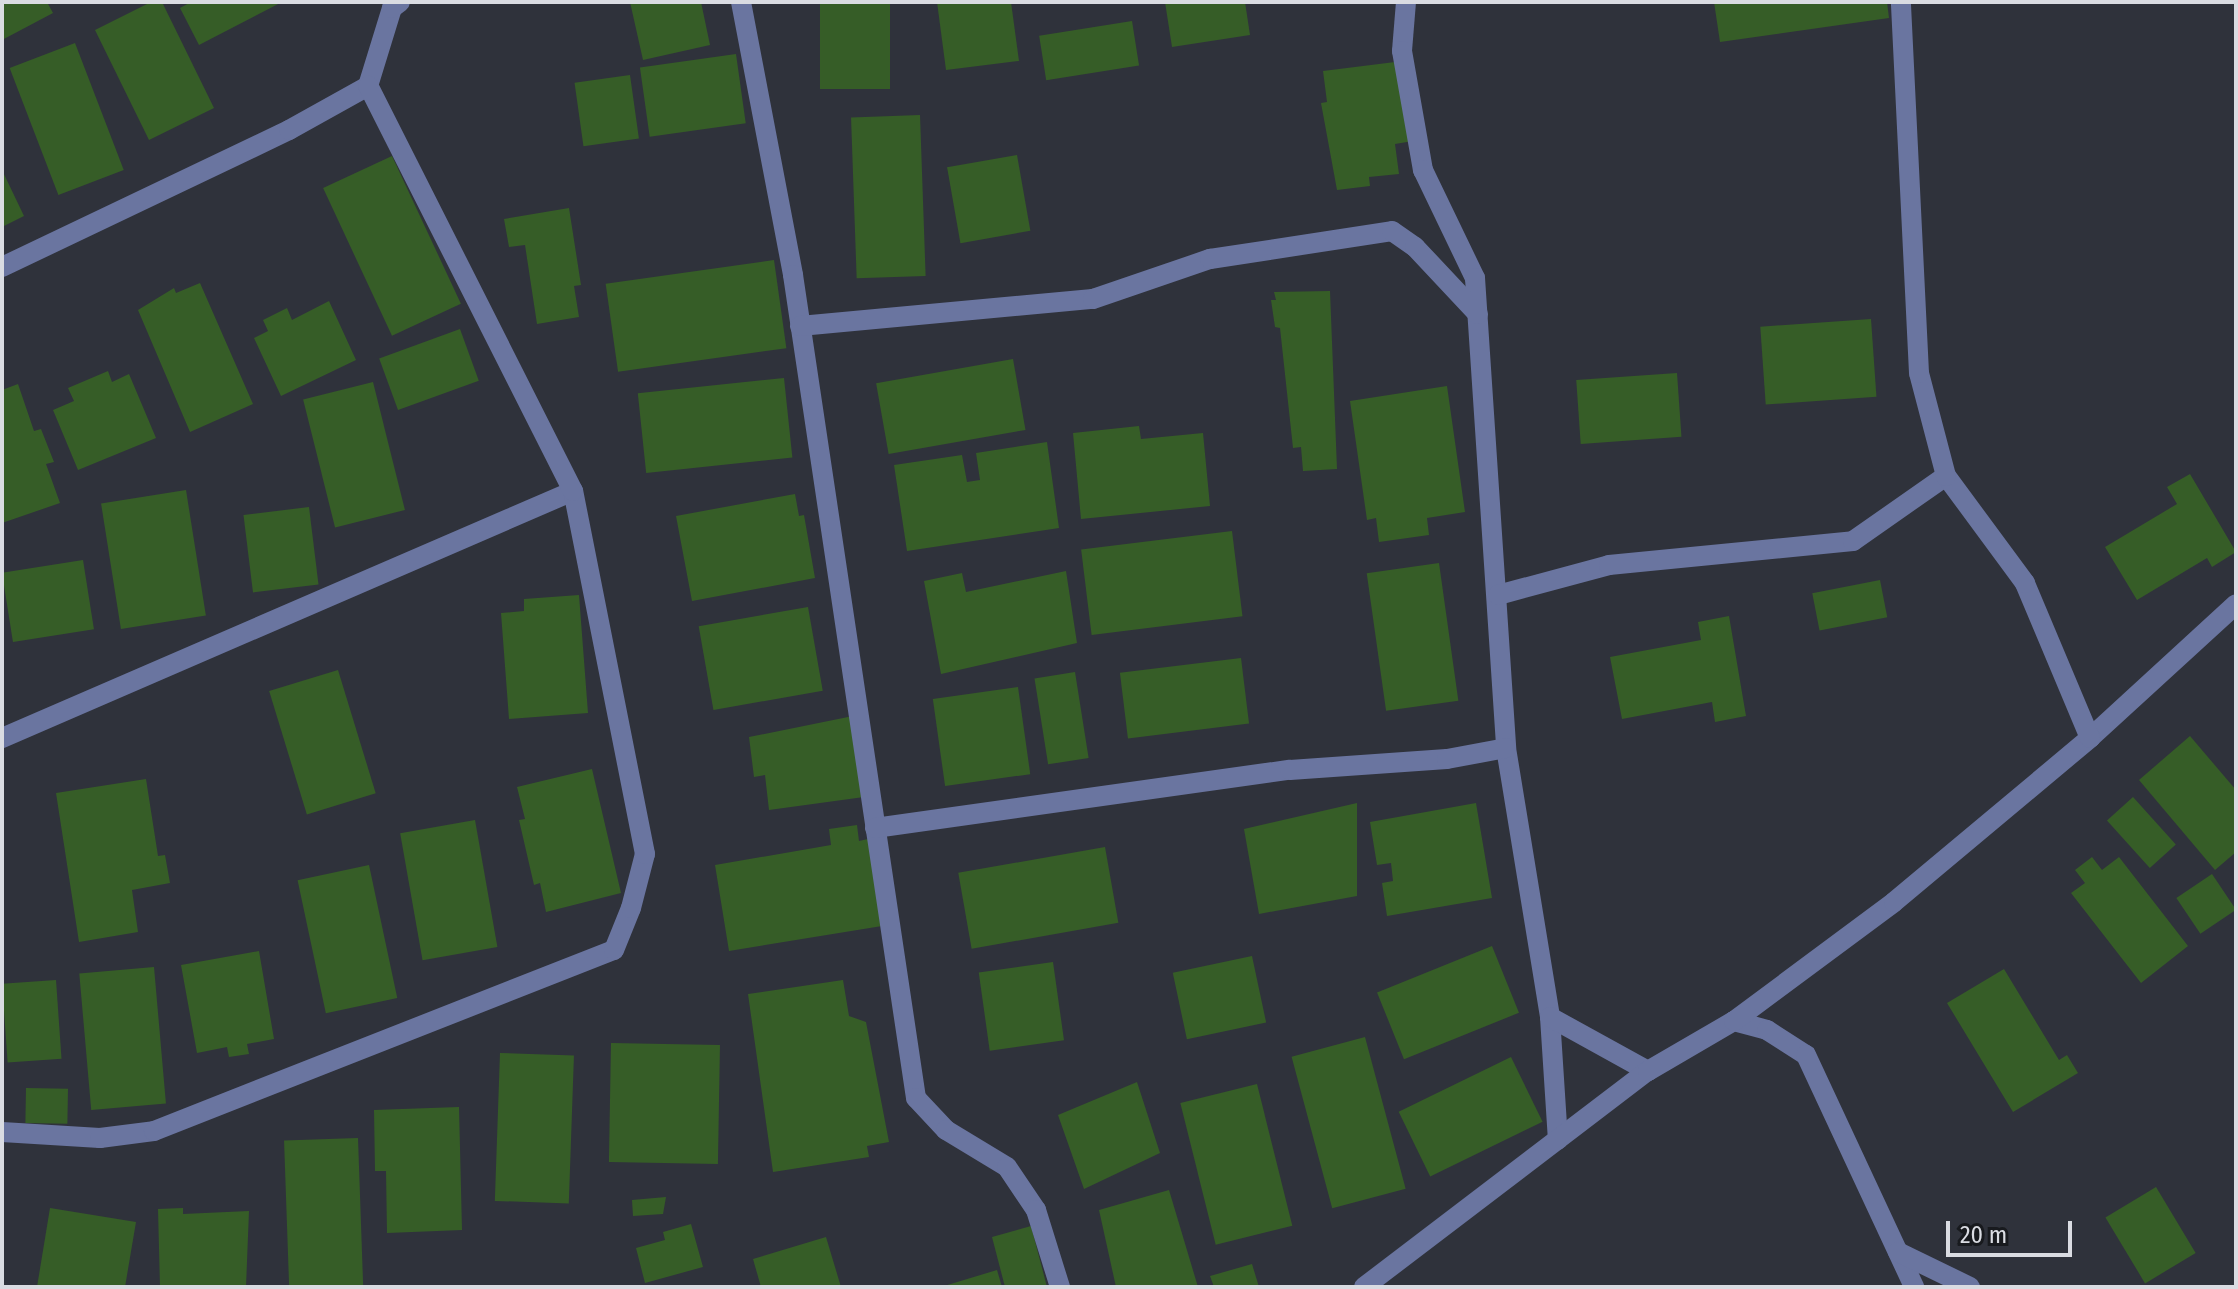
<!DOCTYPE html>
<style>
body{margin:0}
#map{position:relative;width:2238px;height:1289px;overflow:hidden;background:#2f323b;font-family:"Fira Sans Condensed",sans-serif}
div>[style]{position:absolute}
.building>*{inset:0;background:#365d27;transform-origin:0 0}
.minor>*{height:20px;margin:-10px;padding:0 10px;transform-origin:10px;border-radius:10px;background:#6a75a0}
span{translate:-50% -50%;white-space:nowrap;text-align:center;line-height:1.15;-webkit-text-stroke:6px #181a1e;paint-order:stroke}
.frame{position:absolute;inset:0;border:4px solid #dadce2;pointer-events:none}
.scale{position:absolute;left:1946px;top:1221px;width:126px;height:36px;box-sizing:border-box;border:4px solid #dadce2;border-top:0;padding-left:10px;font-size:24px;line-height:28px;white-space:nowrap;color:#dadce2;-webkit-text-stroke:6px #181a1e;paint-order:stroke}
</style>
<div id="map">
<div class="building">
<i style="clip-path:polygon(2px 2px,47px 2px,53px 13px,2px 40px)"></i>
<i style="clip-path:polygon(151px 2px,162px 2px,214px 108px,149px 140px,95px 30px)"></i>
<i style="clip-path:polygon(191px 2px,282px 2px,199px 45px,180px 8px)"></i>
<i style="clip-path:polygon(630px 2px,701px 2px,710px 45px,643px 60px)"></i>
<i style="left:820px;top:2px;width:70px;height:87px"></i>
<i style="clip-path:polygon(937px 2px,1011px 2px,1019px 61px,946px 70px)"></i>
<i style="clip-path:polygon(1165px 2px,1245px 2px,1250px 35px,1172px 47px)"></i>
<i style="clip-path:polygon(1714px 2px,1887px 2px,1889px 18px,1720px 42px)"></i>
<i style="left:1132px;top:21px;width:45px;height:94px;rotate:81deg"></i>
<i style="left:75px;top:43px;width:136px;height:70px;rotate:69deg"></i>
<i style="left:736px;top:54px;width:70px;height:97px;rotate:82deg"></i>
<i style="clip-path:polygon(1403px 61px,1413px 141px,1395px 144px,1399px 174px,1369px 177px,1370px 186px,1337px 190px,1321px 103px,1327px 102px,1323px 71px)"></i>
<i style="left:630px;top:75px;width:64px;height:56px;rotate:82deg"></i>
<i style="left:920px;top:115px;width:161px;height:69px;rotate:88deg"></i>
<i style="left:1017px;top:155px;width:77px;height:71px;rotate:80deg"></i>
<i style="left:392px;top:156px;width:163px;height:76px;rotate:65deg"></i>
<i style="clip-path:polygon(2px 170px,24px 216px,2px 227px)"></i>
<i style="clip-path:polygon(569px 208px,581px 285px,574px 286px,579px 317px,537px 324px,525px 245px,509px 247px,504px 219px)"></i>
<i style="left:774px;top:260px;width:89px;height:170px;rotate:82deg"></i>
<i style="clip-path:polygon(200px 283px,253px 404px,190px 432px,138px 310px,174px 288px,176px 293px)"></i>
<i style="clip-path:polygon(1330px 291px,1337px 469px,1303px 471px,1301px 447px,1293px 448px,1280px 328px,1275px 327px,1271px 300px,1276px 300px,1274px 292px)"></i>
<i style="clip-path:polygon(329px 301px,356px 360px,281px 396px,254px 338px,268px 331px,263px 320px,287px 308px,292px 320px)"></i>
<i style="left:1871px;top:319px;width:78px;height:111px;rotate:86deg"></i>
<i style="left:460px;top:329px;width:55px;height:86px;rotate:70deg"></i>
<i style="left:1013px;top:359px;width:72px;height:139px;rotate:80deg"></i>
<i style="clip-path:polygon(108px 371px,112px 382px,129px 374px,156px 438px,78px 470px,53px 410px,74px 401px,68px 388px)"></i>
<i style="left:1677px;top:373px;width:64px;height:101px;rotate:86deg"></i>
<i style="left:784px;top:378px;width:80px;height:147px;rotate:84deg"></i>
<i style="left:373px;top:382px;width:132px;height:72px;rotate:76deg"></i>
<i style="clip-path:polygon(18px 384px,34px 431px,41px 429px,54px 462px,46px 464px,60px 503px,2px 523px,2px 390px)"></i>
<i style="clip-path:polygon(1447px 386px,1465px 512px,1427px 518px,1429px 535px,1379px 542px,1376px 518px,1367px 520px,1350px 401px)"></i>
<i style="clip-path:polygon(1139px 426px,1141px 439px,1203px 433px,1210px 506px,1081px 519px,1073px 433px)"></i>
<i style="clip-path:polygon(1047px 442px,1059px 528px,907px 551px,894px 465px,962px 455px,967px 482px,980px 480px,976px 453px)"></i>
<i style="clip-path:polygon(2190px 474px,2236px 552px,2212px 567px,2207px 558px,2137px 600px,2105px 547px,2177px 504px,2167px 487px)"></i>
<i style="left:186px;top:490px;width:127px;height:86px;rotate:81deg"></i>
<i style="clip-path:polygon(795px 494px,799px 516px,804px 515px,815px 578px,692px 601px,676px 516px)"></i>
<i style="left:309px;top:507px;width:78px;height:66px;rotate:83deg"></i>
<i style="left:1232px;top:531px;width:86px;height:152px;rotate:83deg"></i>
<i style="left:83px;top:560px;width:70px;height:82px;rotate:81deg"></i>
<i style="left:1439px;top:563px;width:139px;height:73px;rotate:82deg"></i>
<i style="clip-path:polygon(1066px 571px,1077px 643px,941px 674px,924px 581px,962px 573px,966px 592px)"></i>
<i style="left:1880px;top:580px;width:38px;height:69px;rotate:79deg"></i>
<i style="clip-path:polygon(579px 595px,588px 713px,509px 719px,501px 613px,524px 611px,524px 599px)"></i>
<i style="left:808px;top:607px;width:85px;height:111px;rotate:80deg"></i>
<i style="clip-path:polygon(1729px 616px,1746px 716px,1715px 722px,1712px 702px,1622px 719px,1610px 657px,1701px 640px,1698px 622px)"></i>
<i style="left:1241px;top:658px;width:66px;height:122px;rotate:83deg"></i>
<i style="left:338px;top:670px;width:129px;height:72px;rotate:73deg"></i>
<i style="left:1075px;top:672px;width:87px;height:41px;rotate:81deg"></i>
<i style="left:1018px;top:687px;width:88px;height:86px;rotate:82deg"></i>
<i style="clip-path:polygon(853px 716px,864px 797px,769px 810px,765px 775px,754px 777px,749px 737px)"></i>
<i style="clip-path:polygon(2190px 736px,2236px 790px,2236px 852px,2215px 870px,2139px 780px)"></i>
<i style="clip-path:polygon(592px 769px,621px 893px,546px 912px,540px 883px,534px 885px,519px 820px,525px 819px,517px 787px)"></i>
<i style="clip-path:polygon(146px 779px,158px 856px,165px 855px,170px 883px,132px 890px,138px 932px,79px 942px,56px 793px)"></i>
<i style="left:2133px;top:797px;width:64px;height:35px;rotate:48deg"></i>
<i style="clip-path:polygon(1357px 803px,1357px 896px,1259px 914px,1244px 829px)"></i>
<i style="clip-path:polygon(1476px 803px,1492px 898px,1387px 916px,1382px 883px,1393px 881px,1391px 863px,1377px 865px,1370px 822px)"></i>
<i style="left:475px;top:820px;width:129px;height:76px;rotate:80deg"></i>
<i style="clip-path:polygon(857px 825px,859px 841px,868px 839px,882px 926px,729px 951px,715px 865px,831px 845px,829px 829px)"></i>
<i style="left:1105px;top:847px;width:77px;height:149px;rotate:80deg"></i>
<i style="clip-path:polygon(2092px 857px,2102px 870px,2119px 857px,2188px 946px,2141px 983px,2071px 893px,2085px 883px,2075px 870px)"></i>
<i style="left:369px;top:865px;width:136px;height:73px;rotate:78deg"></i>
<i style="left:2212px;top:874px;width:43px;height:43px;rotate:56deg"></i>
<i style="left:1492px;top:946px;width:72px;height:124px;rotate:68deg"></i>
<i style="clip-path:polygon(259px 951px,274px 1039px,247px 1044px,249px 1054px,229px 1057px,227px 1047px,197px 1053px,181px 965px)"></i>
<i style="left:1252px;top:956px;width:68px;height:81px;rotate:78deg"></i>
<i style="left:1053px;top:962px;width:79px;height:75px;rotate:82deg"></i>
<i style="left:154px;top:967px;width:137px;height:75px;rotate:85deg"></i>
<i style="clip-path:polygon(2004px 969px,2059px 1060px,2067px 1055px,2078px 1073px,2013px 1112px,1947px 1003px)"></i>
<i style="left:56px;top:980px;width:79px;height:54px;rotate:86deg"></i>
<i style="clip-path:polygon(843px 980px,849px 1016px,866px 1022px,889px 1142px,867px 1146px,869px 1157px,773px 1172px,748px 994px)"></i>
<i style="left:1365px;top:1037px;width:157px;height:76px;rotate:75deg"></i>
<i style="left:611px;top:1043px;width:109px;height:119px;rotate:1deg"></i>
<i style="left:500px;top:1053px;width:74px;height:148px;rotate:2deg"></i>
<i style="left:1511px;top:1057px;width:72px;height:125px;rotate:64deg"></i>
<i style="clip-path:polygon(1137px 1082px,1160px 1153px,1084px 1189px,1058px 1115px)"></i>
<i style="left:1257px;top:1084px;width:146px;height:79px;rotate:76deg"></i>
<i style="left:26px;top:1088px;width:42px;height:35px;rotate:1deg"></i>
<i style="clip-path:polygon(459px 1107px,462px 1230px,387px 1233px,386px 1171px,375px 1171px,374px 1110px)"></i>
<i style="left:358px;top:1138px;width:149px;height:74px;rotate:88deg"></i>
<i style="left:2156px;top:1187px;width:77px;height:59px;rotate:59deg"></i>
<i style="clip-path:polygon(1169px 1190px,1198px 1287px,1116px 1287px,1099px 1210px)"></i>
<i style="clip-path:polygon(666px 1197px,663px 1214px,633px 1216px,632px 1200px)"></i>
<i style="clip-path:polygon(50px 1208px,136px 1222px,125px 1287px,37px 1287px)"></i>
<i style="clip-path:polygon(183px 1208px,183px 1214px,249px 1211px,246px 1287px,160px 1287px,158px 1209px)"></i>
<i style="clip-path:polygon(691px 1224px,703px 1267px,645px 1283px,636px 1248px,665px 1240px,663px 1232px)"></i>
<i style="clip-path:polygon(1031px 1226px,1047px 1287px,1005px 1287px,992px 1237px)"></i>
<i style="clip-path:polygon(826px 1237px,841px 1287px,761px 1287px,753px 1259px)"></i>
<i style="clip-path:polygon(1252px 1264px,1259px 1287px,1214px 1287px,1210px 1276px)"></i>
<i style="clip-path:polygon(997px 1270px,1002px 1287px,944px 1287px,944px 1286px)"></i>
</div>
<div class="minor">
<i style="left:741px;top:2px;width:278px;rotate:79.2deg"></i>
<i style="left:793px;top:275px;width:832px;rotate:81.5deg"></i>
<i style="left:916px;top:1098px;width:44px;rotate:46.8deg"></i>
<i style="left:946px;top:1130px;width:71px;rotate:31.2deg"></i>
<i style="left:1007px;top:1167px;width:52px;rotate:56deg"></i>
<i style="left:1036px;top:1210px;width:81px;rotate:72.7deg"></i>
<i style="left:1406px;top:2px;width:49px;rotate:94.7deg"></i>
<i style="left:1402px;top:51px;width:121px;rotate:80deg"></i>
<i style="left:1423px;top:170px;width:120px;rotate:64.3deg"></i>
<i style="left:1475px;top:278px;width:471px;rotate:86.2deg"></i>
<i style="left:1506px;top:748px;width:273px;rotate:80.7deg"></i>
<i style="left:1550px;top:1017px;width:123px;rotate:86.3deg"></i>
<i style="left:2px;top:267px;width:318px;rotate:-25.5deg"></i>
<i style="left:289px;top:130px;width:90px;rotate:-29.1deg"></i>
<i style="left:368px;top:86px;width:82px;rotate:-72.9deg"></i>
<i style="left:392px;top:8px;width:10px;rotate:-37deg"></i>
<i style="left:800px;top:326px;width:294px;rotate:-5.3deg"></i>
<i style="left:1093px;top:299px;width:124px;rotate:-18.9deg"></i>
<i style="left:1210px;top:259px;width:184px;rotate:-8.7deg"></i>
<i style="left:1392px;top:231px;width:28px;rotate:35deg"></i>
<i style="left:1415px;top:247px;width:92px;rotate:46.8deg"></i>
<i style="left:1498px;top:595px;width:115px;rotate:-15.1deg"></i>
<i style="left:1609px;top:565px;width:245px;rotate:-5.6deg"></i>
<i style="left:1853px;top:541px;width:113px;rotate:-35deg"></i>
<i style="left:2px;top:738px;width:622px;rotate:-23.39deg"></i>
<i style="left:2090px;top:738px;width:198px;rotate:-42.5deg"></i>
<i style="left:875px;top:828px;width:419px;rotate:-8deg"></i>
<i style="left:1290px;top:770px;width:157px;rotate:-4deg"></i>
<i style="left:1447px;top:759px;width:60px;rotate:-10.6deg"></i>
<i style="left:1550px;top:1017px;width:112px;rotate:28.9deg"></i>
<i style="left:1734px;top:1021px;width:34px;rotate:15deg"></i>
<i style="left:1767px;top:1030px;width:46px;rotate:32.7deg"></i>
<i style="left:1806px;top:1055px;width:256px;rotate:65deg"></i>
<i style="left:2px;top:1132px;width:98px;rotate:3.5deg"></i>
<i style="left:100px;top:1138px;width:54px;rotate:-7.4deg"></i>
<i style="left:154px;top:1131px;width:494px;rotate:-21.5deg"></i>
<i style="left:614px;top:950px;width:45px;rotate:-68deg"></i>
<i style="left:631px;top:908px;width:56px;rotate:-75.5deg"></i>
<i style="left:645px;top:854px;width:370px;rotate:-101.2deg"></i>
<i style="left:573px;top:491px;width:454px;rotate:-116.8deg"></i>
<i style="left:1898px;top:1252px;width:80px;rotate:25.9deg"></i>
<i style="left:1364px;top:1287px;width:357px;rotate:-37.3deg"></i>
<i style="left:1648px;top:1071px;width:99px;rotate:-30.2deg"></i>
<i style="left:1734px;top:1021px;width:199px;rotate:-36.6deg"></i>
<i style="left:1894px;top:902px;width:256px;rotate:-39.9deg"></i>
<i style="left:2090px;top:738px;width:168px;rotate:-112.8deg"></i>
<i style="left:2025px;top:583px;width:133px;rotate:-126.4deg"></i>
<i style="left:1946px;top:476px;width:106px;rotate:-104.7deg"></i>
<i style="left:1919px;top:373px;width:371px;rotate:-92.8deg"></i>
</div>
<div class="frame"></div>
<div class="scale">20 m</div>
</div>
